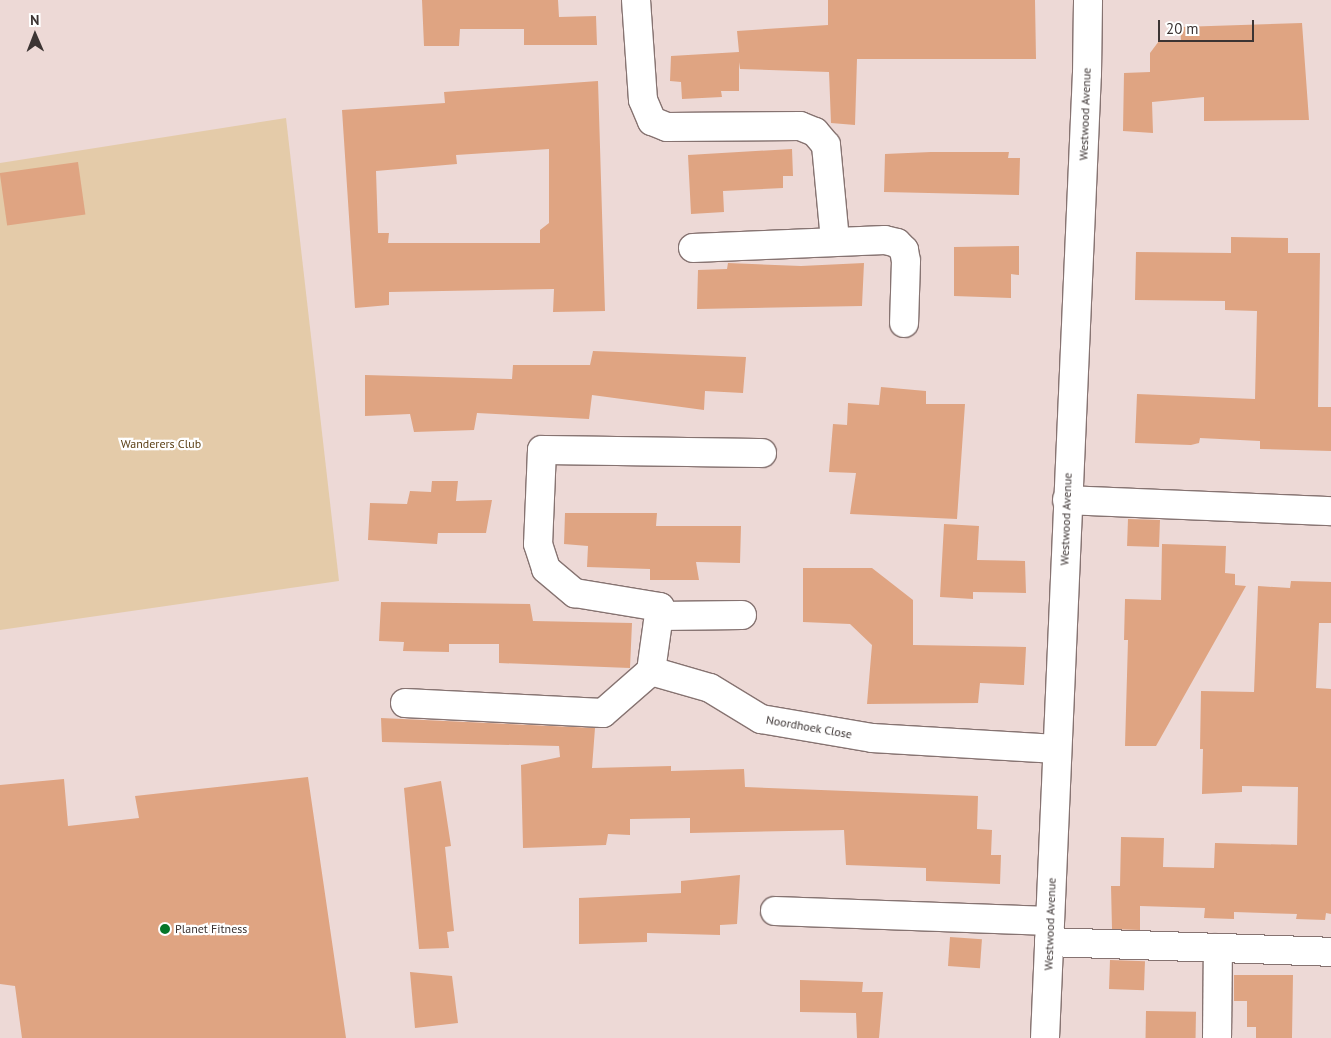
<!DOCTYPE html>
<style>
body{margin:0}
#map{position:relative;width:1331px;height:1038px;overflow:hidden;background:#edd9d6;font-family:"PT Sans",sans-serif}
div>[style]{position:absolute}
.green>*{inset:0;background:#e4cba9}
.building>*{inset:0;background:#dfa482;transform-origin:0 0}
.roads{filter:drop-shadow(1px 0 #867371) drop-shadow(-1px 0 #867371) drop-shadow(0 1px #867371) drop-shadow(0 -1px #867371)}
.minor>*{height:28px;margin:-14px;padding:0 14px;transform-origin:14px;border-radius:14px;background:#fff}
.dots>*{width:14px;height:14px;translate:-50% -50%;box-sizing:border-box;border:2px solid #fff;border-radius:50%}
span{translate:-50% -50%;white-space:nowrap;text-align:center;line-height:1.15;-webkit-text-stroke:4.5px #fff;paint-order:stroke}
.street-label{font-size:12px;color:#3c3433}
.park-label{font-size:12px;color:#5c4117}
.poi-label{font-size:12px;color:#3c3433}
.left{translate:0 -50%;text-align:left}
.north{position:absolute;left:10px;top:10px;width:50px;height:50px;-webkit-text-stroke:4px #fff;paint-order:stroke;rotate:359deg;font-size:14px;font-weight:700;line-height:20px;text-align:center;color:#3c3433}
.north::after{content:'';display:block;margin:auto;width:18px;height:22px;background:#3c3433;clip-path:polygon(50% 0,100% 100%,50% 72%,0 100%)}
.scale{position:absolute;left:1158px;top:20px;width:96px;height:22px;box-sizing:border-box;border:2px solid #3c3433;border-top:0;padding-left:6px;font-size:15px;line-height:18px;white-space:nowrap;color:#3c3433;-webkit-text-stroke:4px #fff;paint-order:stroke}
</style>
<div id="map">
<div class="green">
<i style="clip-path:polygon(286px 118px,339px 581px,0 630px,0 163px)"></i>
</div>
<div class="building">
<i style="clip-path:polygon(422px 0,558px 0,559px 17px,596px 16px,597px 45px,524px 45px,524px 29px,460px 29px,459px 46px,424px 46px)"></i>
<i style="clip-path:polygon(828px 0,1035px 0,1036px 59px,857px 59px,855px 125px,831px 123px,829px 72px,740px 69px,739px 62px,739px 91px,721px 91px,722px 97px,682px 99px,681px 82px,670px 81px,671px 56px,739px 52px,737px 31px,828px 25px)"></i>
<i style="clip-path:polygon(1302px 23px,1309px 120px,1204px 121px,1204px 97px,1152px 102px,1153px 133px,1123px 131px,1124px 73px,1150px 72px,1150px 53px,1159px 41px,1181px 41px,1180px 27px)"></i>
<i style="clip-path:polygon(evenodd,598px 81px,605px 311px,553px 312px,554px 289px,389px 292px,389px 305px,355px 308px,342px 110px,445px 103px,444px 92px,598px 81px,549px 149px,549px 223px,540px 230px,540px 243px,388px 243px,389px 233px,378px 233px,376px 171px,457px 164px,456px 155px,549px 149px)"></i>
<i style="clip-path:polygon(792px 149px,793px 176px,783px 176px,783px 188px,723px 191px,724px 212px,691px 214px,688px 155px)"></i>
<i style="clip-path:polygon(931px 152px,1009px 152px,1008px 158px,1020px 158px,1019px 195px,884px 192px,885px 154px)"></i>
<i style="left:78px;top:162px;width:53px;height:79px;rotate:82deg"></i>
<i style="clip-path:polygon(1231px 237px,1288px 238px,1288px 253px,1320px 253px,1318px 407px,1331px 407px,1331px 451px,1260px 449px,1260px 441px,1200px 438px,1199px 443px,1191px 445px,1135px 443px,1137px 394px,1255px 399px,1257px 311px,1225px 310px,1225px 301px,1135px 300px,1136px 252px,1231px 253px)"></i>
<i style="clip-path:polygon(1019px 246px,1019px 275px,1011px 274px,1011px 298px,954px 296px,954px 247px)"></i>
<i style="clip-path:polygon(728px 263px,801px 266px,864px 263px,862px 306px,697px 309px,698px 270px,727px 269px)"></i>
<i style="clip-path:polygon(593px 351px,746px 357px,743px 393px,705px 391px,704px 410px,592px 395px,589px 419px,477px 413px,474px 430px,414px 432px,410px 414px,365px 416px,365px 375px,512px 379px,513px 365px,590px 365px)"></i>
<i style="clip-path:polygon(881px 387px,926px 391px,926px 404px,965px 404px,957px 519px,850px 514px,856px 473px,829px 472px,833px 424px,847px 425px,848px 403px,879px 405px)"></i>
<i style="clip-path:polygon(432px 481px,458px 481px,456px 501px,492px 500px,486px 533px,438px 533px,437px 544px,368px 540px,370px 503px,407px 504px,410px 491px,431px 492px)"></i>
<i style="clip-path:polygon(565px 513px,657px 513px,656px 526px,741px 526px,740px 563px,696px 562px,699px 580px,650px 580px,650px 569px,587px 567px,588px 546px,564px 544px)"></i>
<i style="left:1128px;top:519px;width:32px;height:27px;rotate:2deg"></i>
<i style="clip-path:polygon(944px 524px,979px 526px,977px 560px,1025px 561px,1026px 593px,973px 592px,973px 599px,940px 597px)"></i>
<i style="clip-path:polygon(1162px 544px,1226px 546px,1225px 573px,1235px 574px,1235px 585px,1246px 586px,1156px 746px,1125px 746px,1128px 640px,1124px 640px,1125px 599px,1161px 600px)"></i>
<i style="clip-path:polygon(803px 568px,872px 568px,913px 600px,913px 645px,1026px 647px,1024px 685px,980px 683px,978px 703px,867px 704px,872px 645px,850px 624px,803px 622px)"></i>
<i style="clip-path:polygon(1291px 581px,1331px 582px,1331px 623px,1319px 623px,1316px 688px,1331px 689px,1331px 914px,1326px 913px,1325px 920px,1296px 919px,1297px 914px,1234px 912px,1234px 919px,1204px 918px,1205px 908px,1140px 906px,1140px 930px,1112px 929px,1111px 886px,1120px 886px,1121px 837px,1164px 838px,1163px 867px,1214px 868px,1215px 843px,1297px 845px,1298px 787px,1242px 786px,1242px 792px,1202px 794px,1203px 749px,1200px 749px,1201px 691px,1254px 692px,1258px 586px,1290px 588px)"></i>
<i style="clip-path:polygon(381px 602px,530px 604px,533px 621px,632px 623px,630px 668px,499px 663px,499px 644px,449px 644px,449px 652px,403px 651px,404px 642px,379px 641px)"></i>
<i style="clip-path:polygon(381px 718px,595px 728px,592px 768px,671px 766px,671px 771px,744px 769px,745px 787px,978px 796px,977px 829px,992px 830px,991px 855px,1001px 855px,1000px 884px,926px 881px,926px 868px,846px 865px,844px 830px,690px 833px,690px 818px,630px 819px,630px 835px,608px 834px,606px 845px,523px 848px,521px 765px,560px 757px,559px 746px,382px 742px)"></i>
<i style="clip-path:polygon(308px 777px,346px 1038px,22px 1038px,15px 986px,0 984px,0 785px,64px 779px,68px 826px,139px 818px,135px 796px)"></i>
<i style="clip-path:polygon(441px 781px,451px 846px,445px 847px,454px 931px,447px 932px,449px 948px,419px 949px,404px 788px)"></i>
<i style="clip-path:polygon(740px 875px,737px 924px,720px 925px,720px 935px,647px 933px,647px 942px,579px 944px,579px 898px,681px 893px,681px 881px)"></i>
<i style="left:950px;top:937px;width:32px;height:29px;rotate:4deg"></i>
<i style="left:1110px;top:960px;width:35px;height:29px;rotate:2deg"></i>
<i style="clip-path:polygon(410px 972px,452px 976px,458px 1023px,415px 1028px)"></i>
<i style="clip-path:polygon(1234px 975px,1293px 975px,1292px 1038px,1256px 1038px,1256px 1027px,1247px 1027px,1247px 1001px,1234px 1001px)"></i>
<i style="clip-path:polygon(800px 980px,863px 982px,862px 992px,883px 992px,879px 1038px,857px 1038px,856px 1013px,800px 1012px)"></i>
<i style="left:1146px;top:1011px;width:50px;height:27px;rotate:1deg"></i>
</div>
<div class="roads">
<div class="minor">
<i style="left:636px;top:0;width:100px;rotate:86deg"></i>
<i style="left:643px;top:100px;width:23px;rotate:67deg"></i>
<i style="left:652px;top:121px;width:16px;rotate:22deg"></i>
<i style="left:667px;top:127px;width:133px;rotate:-0.4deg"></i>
<i style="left:800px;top:126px;width:16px;rotate:22deg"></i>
<i style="left:815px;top:132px;width:17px;rotate:50deg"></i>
<i style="left:826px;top:145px;width:96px;rotate:84.6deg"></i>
<i style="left:693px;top:248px;width:192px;rotate:-2.4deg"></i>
<i style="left:885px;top:240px;width:12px;rotate:14deg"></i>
<i style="left:897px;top:243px;width:10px;rotate:45deg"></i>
<i style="left:904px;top:250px;width:11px;rotate:80deg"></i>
<i style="left:906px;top:261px;width:62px;rotate:91.8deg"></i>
<i style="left:762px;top:453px;width:220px;rotate:-179.2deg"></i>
<i style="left:542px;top:450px;width:94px;rotate:92.4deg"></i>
<i style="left:538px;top:544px;width:26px;rotate:72deg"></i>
<i style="left:546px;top:569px;width:38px;rotate:40deg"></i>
<i style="left:575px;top:593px;width:86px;rotate:9.4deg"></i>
<i style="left:660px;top:607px;width:65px;rotate:98deg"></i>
<i style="left:651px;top:671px;width:61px;rotate:16.1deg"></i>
<i style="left:710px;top:688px;width:60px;rotate:31.3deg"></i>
<i style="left:761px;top:719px;width:113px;rotate:9.7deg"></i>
<i style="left:872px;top:738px;width:185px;rotate:3.4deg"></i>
<i style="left:1067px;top:500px;width:264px;rotate:2.4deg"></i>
<i style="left:659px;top:616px;width:83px;rotate:-0.7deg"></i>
<i style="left:405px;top:703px;width:198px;rotate:2.9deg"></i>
<i style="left:603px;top:713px;width:64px;rotate:-41.2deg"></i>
<i style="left:775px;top:911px;width:275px;rotate:2.1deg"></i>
<i style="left:1049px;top:942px;width:282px;rotate:2deg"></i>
<i style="left:1045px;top:1038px;width:965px;rotate:-87.51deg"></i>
<i style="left:1087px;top:74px;width:74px;rotate:-89.2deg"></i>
<i style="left:1217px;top:1038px;width:90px;rotate:-89.4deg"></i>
</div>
</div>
<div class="dots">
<i style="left:165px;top:929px;background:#057629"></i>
</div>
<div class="street-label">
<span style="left:1085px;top:114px;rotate:-88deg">Westwood Avenue</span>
<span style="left:1066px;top:519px;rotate:-88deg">Westwood Avenue</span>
<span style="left:809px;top:727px;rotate:10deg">Noordhoek Close</span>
<span style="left:1050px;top:924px;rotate:-88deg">Westwood Avenue</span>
</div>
<div class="park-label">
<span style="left:161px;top:444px">Wanderers Club</span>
</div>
<div class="poi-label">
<span class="left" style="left:175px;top:929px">Planet Fitness</span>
</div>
<div class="north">N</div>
<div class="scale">20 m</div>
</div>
